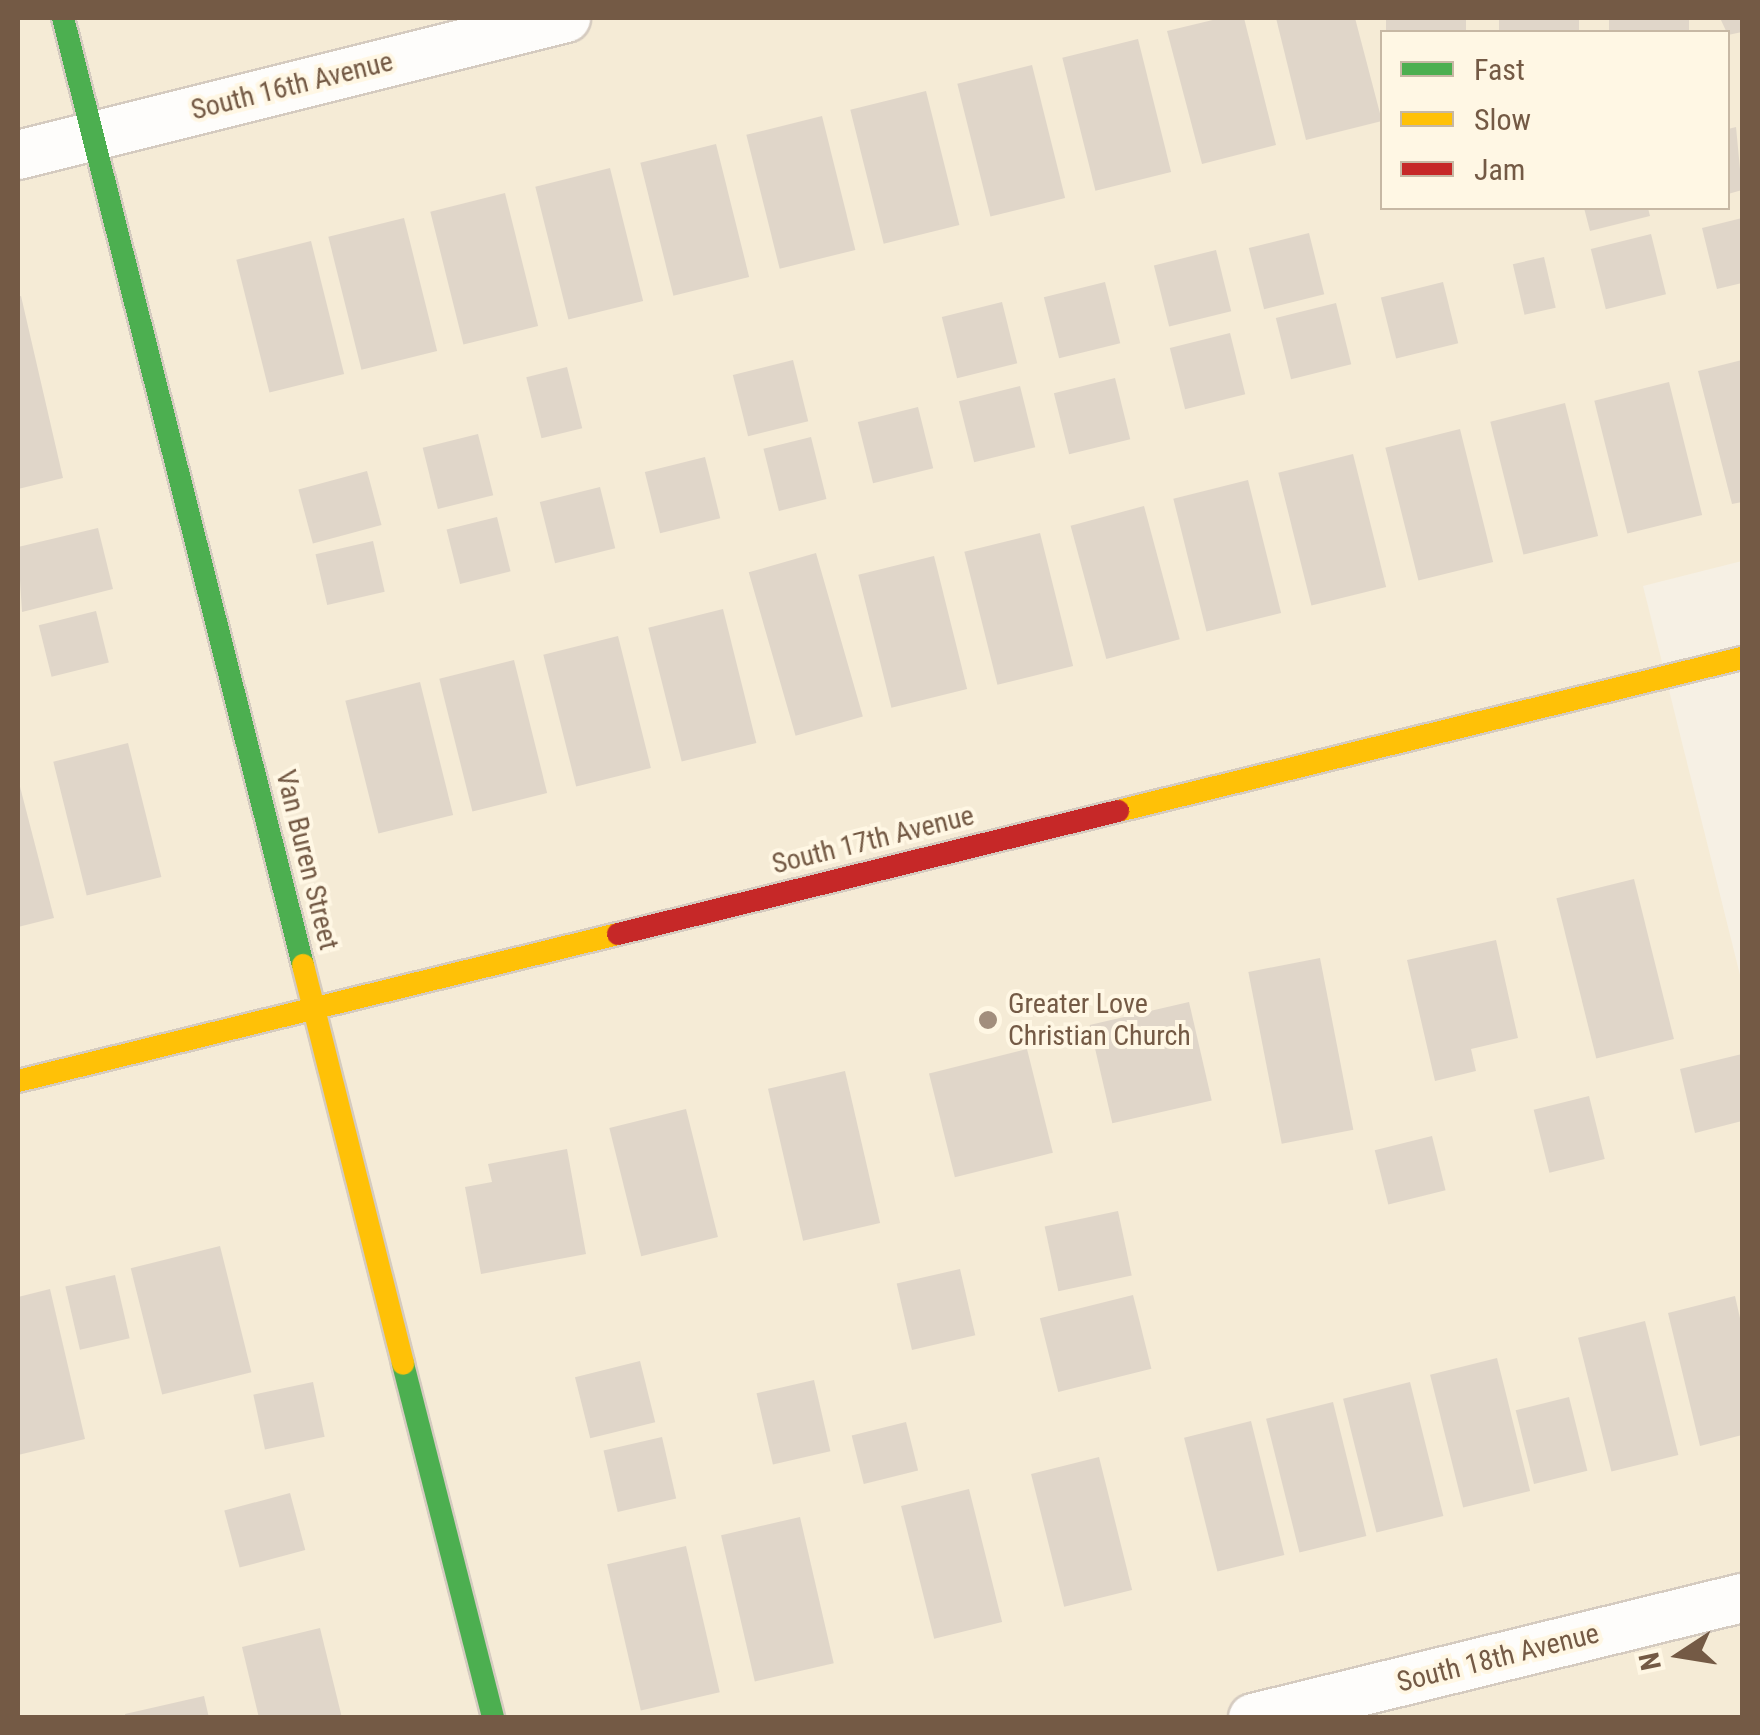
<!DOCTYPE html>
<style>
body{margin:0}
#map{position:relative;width:1760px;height:1735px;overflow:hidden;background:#f6f0e4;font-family:"Roboto Condensed",sans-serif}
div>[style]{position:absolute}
.residential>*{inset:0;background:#f5ebd6}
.building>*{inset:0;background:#e0d6c9;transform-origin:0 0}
.roads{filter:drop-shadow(2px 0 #d5cbc0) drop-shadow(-2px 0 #d5cbc0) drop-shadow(0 2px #d5cbc0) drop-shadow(0 -2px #d5cbc0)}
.street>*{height:48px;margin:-24px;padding:0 24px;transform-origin:24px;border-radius:24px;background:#fefdfb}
.fast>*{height:22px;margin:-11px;padding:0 11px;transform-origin:11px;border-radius:11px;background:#4caf50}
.slow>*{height:22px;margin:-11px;padding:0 11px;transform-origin:11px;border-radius:11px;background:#ffc107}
.jam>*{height:22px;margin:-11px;padding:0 11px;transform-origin:11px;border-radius:11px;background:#c62828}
.dots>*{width:28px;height:28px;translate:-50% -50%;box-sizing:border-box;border:5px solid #fff7e4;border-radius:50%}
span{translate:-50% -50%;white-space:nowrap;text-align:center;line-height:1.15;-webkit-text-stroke:8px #fff7e4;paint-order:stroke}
.street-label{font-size:28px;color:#745a45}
.poi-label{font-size:28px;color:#745a45}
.left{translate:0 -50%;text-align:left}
.frame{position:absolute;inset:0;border:20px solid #745a45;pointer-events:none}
.legend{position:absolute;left:1380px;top:30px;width:350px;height:180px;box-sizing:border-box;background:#fff7e4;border:2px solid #c7b8a4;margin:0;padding:12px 18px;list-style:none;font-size:30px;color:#745a45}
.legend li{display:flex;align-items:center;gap:20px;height:50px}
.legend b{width:50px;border:2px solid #c7b8a4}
.north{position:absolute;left:1630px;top:1605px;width:100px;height:100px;-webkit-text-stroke:8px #fff7e4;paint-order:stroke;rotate:258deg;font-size:28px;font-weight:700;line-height:40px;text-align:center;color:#745a45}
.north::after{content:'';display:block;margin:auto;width:35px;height:45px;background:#745a45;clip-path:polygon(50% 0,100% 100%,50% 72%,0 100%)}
</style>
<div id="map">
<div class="residential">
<i style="clip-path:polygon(evenodd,18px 18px,1742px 18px,1742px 561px,1643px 586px,1742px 983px,1742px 1717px,18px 1717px,18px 18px,1382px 32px,1728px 32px,1728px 208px,1382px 208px,1382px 32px)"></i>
</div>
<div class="building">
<i style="clip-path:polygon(1221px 18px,1244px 18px,1276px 145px,1202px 164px,1167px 31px)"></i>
<i style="clip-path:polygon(1276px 18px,1355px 18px,1382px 121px,1306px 140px)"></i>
<i style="left:1386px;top:18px;width:80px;height:15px"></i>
<i style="left:1499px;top:18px;width:80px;height:14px"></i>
<i style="left:1609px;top:18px;width:80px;height:15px"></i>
<i style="clip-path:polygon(1720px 18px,1742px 18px,1742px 32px,1728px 35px)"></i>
<i style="left:1138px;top:39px;width:137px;height:78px;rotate:76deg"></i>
<i style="left:1032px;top:65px;width:137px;height:77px;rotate:76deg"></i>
<i style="left:926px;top:91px;width:138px;height:78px;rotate:76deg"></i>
<i style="left:822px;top:116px;width:138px;height:78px;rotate:76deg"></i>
<i style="clip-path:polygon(1736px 127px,1742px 190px,1728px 194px,1728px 129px)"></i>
<i style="left:716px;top:144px;width:137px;height:78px;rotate:76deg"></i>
<i style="left:610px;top:168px;width:137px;height:77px;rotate:76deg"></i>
<i style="left:505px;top:193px;width:137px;height:77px;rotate:76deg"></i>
<i style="clip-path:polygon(1584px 208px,1648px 208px,1650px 216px,1590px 231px)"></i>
<i style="left:404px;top:218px;width:137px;height:78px;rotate:76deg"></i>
<i style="clip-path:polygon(1742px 218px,1742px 283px,1717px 289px,1702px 228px)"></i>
<i style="left:1309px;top:233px;width:63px;height:62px;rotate:76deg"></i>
<i style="left:1651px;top:234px;width:62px;height:62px;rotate:76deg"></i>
<i style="left:311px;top:241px;width:137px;height:77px;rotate:76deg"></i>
<i style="left:1216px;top:250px;width:63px;height:64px;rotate:76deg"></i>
<i style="left:1544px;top:257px;width:52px;height:32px;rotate:77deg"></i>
<i style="left:1105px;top:282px;width:63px;height:63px;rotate:76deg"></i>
<i style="left:1443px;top:282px;width:63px;height:64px;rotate:76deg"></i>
<i style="clip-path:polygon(21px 296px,63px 478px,18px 489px,18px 297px)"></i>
<i style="left:1002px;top:302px;width:63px;height:62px;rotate:76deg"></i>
<i style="left:1336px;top:303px;width:63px;height:62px;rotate:76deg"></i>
<i style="left:1230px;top:333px;width:63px;height:62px;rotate:76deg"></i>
<i style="left:793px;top:360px;width:63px;height:62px;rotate:76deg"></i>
<i style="clip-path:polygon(1742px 360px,1742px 502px,1732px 504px,1698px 371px)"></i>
<i style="left:567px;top:367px;width:63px;height:42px;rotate:76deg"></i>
<i style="left:1115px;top:378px;width:63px;height:63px;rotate:76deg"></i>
<i style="left:1669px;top:382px;width:137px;height:77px;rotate:76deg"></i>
<i style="left:1020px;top:386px;width:63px;height:63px;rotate:76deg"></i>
<i style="left:1565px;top:403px;width:137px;height:77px;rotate:76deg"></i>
<i style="left:918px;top:407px;width:63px;height:62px;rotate:76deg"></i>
<i style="left:1460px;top:429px;width:137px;height:77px;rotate:76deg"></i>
<i style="left:478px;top:434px;width:63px;height:57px;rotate:76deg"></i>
<i style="left:811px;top:437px;width:64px;height:49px;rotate:76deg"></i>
<i style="left:1353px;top:454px;width:137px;height:77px;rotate:76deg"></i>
<i style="left:705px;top:457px;width:63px;height:62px;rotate:76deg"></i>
<i style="left:367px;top:471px;width:56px;height:71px;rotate:75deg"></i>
<i style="left:1248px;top:480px;width:137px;height:77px;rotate:76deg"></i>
<i style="left:600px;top:487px;width:63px;height:62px;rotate:76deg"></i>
<i style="left:1144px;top:506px;width:138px;height:76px;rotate:75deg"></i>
<i style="left:497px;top:517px;width:56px;height:52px;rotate:76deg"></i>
<i style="clip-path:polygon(98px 528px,113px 589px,22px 612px,18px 547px)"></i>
<i style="left:1040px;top:533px;width:137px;height:78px;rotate:76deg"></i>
<i style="left:373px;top:541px;width:52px;height:59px;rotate:77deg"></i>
<i style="left:816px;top:553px;width:170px;height:70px;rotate:74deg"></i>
<i style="left:934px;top:556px;width:137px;height:78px;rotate:76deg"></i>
<i style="left:723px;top:609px;width:138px;height:77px;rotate:76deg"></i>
<i style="left:96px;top:611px;width:53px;height:59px;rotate:76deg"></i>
<i style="left:618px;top:636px;width:136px;height:77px;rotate:76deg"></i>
<i style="left:514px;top:660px;width:137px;height:77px;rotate:76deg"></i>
<i style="left:420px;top:682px;width:137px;height:77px;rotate:76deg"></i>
<i style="left:128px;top:743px;width:138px;height:77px;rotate:76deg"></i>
<i style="clip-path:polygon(18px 779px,54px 918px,18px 927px)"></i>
<i style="left:1634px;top:879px;width:165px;height:80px;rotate:76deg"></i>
<i style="clip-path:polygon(1496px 940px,1518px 1038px,1471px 1049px,1476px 1071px,1435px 1081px,1407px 960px)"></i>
<i style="left:1320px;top:958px;width:175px;height:73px;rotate:79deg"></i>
<i style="left:1189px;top:1002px;width:101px;height:102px;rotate:77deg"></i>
<i style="left:1027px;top:1049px;width:107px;height:101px;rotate:76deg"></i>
<i style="clip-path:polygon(1742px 1054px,1742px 1121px,1695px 1133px,1680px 1069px)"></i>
<i style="left:845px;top:1071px;width:156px;height:79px;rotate:77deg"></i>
<i style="left:1589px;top:1096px;width:65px;height:57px;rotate:76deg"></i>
<i style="left:686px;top:1109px;width:132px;height:79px;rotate:76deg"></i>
<i style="left:1432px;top:1136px;width:56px;height:59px;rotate:76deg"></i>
<i style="clip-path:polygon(567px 1149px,586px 1254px,481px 1274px,465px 1187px,492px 1182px,488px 1164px)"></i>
<i style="left:1118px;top:1211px;width:66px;height:75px;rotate:78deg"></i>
<i style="left:220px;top:1246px;width:130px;height:92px;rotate:76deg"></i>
<i style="left:960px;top:1269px;width:68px;height:65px;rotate:77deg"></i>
<i style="left:115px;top:1275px;width:65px;height:51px;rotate:77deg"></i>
<i style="clip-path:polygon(50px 1289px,85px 1439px,18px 1455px,18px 1297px)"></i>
<i style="left:1133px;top:1295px;width:76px;height:96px;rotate:76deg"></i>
<i style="clip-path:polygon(1735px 1296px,1742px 1327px,1742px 1435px,1700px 1446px,1668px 1313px)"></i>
<i style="left:1645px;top:1321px;width:138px;height:69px;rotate:76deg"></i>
<i style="left:1497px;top:1358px;width:137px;height:69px;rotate:76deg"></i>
<i style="left:640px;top:1361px;width:63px;height:67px;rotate:76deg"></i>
<i style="left:814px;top:1380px;width:73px;height:59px;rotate:77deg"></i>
<i style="left:313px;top:1382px;width:56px;height:61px;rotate:78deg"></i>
<i style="left:1410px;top:1382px;width:138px;height:69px;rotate:76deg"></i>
<i style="left:1569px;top:1397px;width:76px;height:55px;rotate:76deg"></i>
<i style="left:1333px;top:1402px;width:138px;height:69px;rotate:76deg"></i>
<i style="left:1251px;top:1421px;width:138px;height:69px;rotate:76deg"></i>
<i style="left:906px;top:1422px;width:50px;height:56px;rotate:76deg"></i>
<i style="left:662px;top:1437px;width:63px;height:60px;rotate:77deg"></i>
<i style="left:1099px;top:1457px;width:137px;height:70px;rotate:76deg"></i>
<i style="left:969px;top:1489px;width:137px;height:70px;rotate:76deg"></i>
<i style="left:290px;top:1493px;width:59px;height:68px;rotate:75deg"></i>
<i style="left:800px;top:1517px;width:150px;height:81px;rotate:77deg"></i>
<i style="left:686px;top:1546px;width:150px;height:81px;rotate:77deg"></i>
<i style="clip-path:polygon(320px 1628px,342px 1718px,259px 1718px,242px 1647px)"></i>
<i style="clip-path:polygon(204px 1696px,209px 1718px,126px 1718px,125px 1714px)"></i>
</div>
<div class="roads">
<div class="street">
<i style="left:18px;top:155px;width:565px;rotate:-14.04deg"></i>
<i style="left:1253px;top:1718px;width:504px;rotate:-13.79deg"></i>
</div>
<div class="fast">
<i style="left:63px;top:18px;width:977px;rotate:75.78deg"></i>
<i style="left:403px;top:1364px;width:365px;rotate:75.7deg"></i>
</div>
<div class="slow">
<i style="left:1118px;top:811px;width:642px;rotate:-13.78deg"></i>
<i style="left:303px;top:965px;width:411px;rotate:75.9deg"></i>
<i style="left:18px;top:1081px;width:618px;rotate:-13.77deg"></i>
</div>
<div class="jam">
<i style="left:618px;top:934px;width:515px;rotate:-13.82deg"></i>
</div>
</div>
<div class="dots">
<i style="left:988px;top:1020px;background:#a28e7d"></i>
</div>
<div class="street-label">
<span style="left:292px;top:86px;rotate:-14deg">South 16th Avenue</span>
<span style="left:873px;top:840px;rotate:-14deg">South 17th Avenue</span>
<span style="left:307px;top:860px;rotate:76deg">Van Buren Street</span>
<span style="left:1498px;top:1658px;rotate:-14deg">South 18th Avenue</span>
</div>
<div class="poi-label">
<span class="left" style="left:1008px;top:1020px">Greater Love<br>Christian Church</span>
</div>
<div class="frame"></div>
<ul class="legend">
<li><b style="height:12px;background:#4caf50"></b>Fast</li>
<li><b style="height:12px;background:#ffc107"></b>Slow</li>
<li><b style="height:12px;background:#c62828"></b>Jam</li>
</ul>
<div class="north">N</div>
</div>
